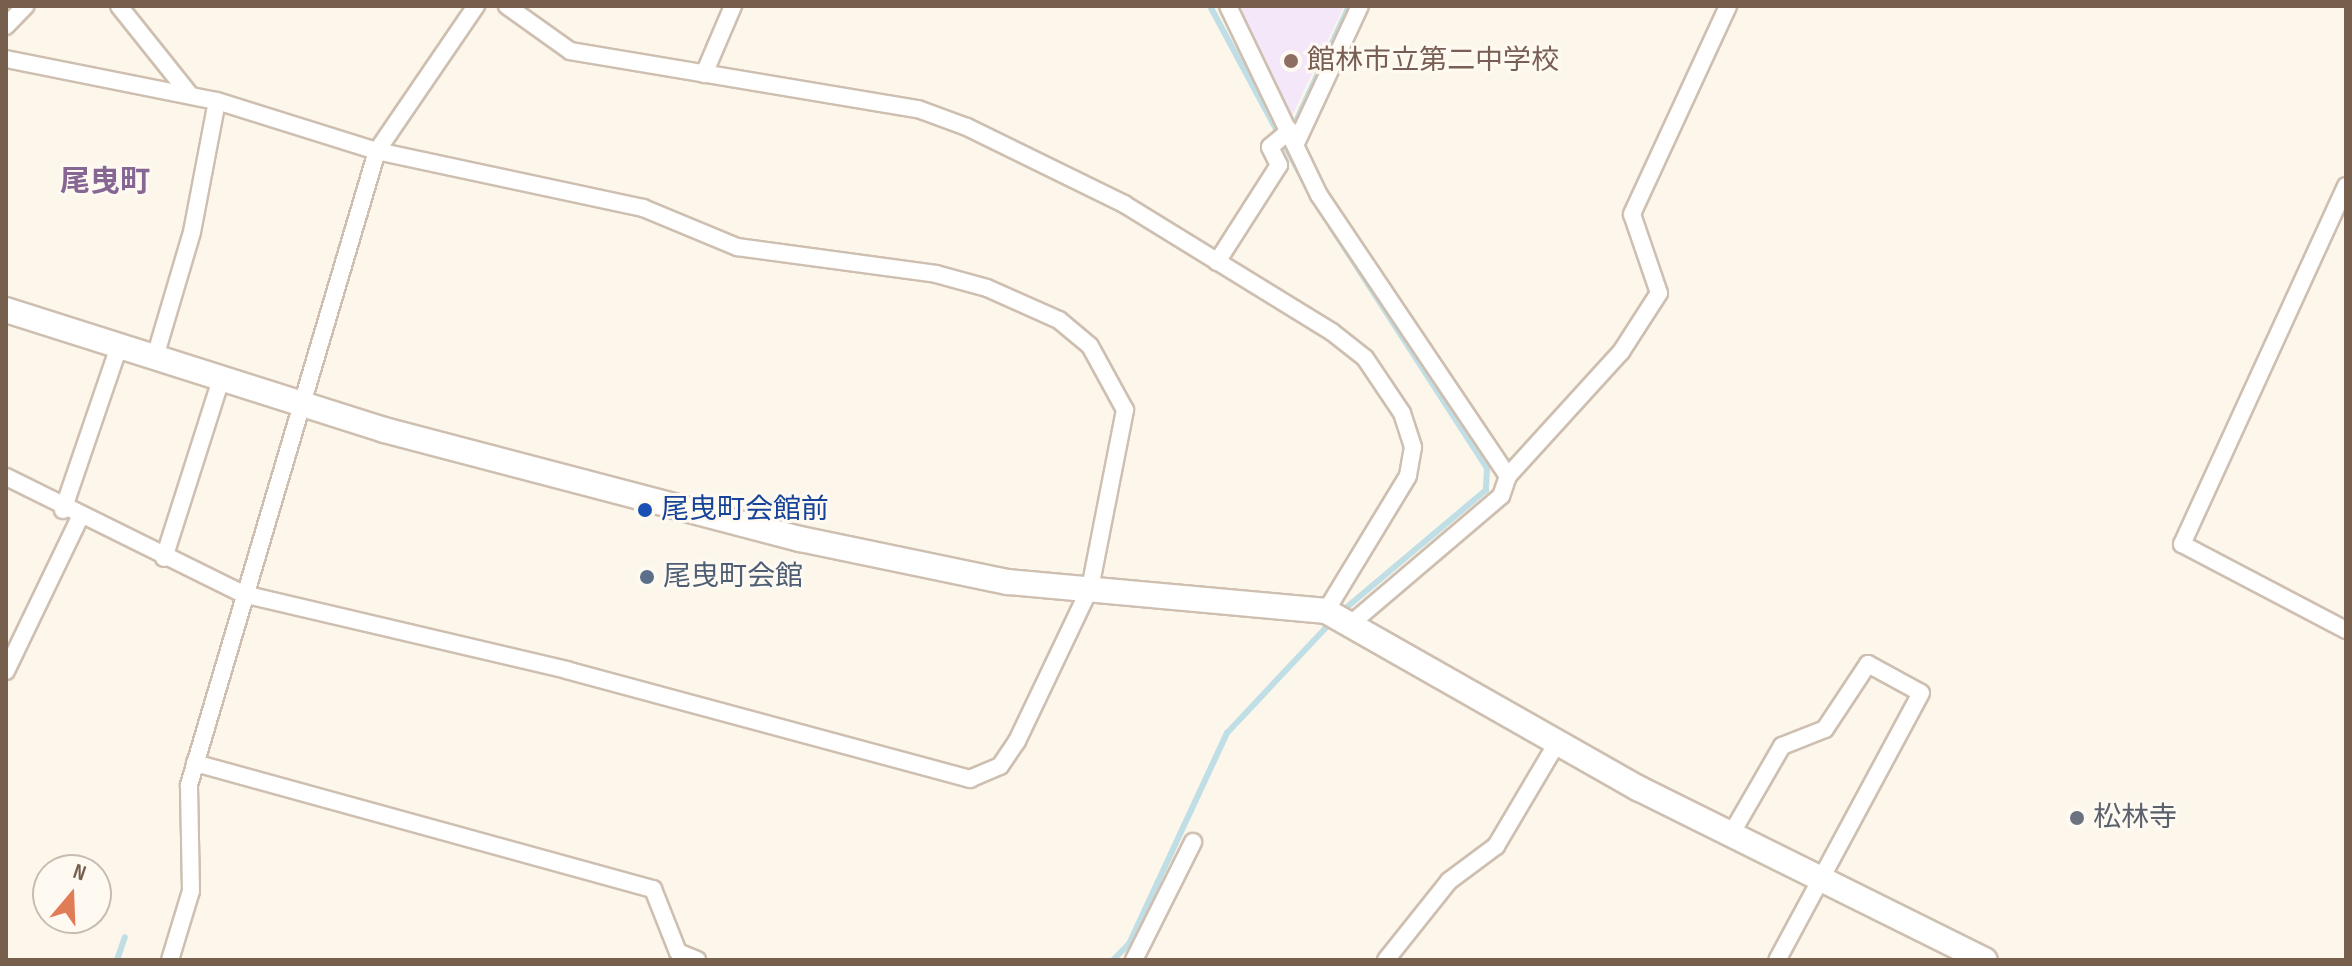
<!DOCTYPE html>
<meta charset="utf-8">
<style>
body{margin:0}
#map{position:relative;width:2352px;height:966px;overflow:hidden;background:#fcf6eb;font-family:"Sofia Sans Condensed","Noto Sans JP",sans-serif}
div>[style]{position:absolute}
.education>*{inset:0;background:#f3e7f9}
.stream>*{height:6px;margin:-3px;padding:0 3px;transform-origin:3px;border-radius:3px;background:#c0dee5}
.roads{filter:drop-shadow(2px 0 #cebfb0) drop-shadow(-2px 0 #cebfb0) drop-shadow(0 2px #cebfb0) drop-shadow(0 -2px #cebfb0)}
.street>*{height:16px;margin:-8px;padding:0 8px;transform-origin:8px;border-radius:8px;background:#fff}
.secondary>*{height:24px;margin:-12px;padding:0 12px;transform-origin:12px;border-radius:12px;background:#fff}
.dots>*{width:22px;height:22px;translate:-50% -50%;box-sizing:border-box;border:4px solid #fefaf2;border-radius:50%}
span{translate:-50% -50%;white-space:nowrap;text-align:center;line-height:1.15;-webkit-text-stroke:6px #fefaf2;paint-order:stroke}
.education-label{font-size:28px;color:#785e54}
.left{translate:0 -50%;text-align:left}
.transit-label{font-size:28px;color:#164399}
.service-label{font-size:28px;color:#4e5e75}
.worship-label{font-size:28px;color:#5b616d}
.neighbourhood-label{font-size:30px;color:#866692;font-weight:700}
.frame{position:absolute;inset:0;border:8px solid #775f4e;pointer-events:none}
.north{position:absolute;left:32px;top:854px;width:80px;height:80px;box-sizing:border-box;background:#fefaf2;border:2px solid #c8bcb0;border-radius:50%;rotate:19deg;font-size:22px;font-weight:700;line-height:32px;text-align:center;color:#775f4e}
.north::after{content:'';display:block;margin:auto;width:28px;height:36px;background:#e07c56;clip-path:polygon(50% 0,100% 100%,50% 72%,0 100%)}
</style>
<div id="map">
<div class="education">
<i style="clip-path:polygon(1238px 6px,1344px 6px,1292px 116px)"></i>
</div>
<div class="stream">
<i style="left:1210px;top:6px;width:220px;rotate:61.8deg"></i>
<i style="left:1292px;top:130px;width:136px;rotate:-65.3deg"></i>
<i style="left:1331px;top:227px;width:287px;rotate:57.1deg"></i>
<i style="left:1487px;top:468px;width:22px;rotate:93deg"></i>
<i style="left:1486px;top:490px;width:191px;rotate:139.9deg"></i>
<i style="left:117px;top:960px;width:24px;rotate:-71deg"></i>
<i style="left:1113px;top:960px;width:23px;rotate:-45deg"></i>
<i style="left:1129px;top:944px;width:233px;rotate:-65.1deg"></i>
<i style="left:1227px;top:733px;width:154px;rotate:-46.8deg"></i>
</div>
<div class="roads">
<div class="street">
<i style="left:119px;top:6px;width:114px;rotate:51.4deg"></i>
<i style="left:507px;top:6px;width:77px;rotate:35.5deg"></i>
<i style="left:570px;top:51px;width:353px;rotate:9.5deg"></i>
<i style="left:918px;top:109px;width:52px;rotate:20.2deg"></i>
<i style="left:967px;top:127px;width:175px;rotate:26.1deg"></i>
<i style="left:1124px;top:204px;width:244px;rotate:31.6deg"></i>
<i style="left:1332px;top:332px;width:42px;rotate:38.2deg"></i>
<i style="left:1365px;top:358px;width:66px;rotate:56.1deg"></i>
<i style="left:1402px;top:413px;width:36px;rotate:72deg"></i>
<i style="left:1413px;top:447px;width:29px;rotate:100deg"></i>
<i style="left:1408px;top:476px;width:158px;rotate:121.3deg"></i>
<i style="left:1228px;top:6px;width:210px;rotate:64.3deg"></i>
<i style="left:1319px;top:195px;width:339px;rotate:56.1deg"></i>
<i style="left:1508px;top:476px;width:21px;rotate:109deg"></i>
<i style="left:1501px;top:496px;width:194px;rotate:139.6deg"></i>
<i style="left:6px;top:26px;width:28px;rotate:-46deg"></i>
<i style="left:6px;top:59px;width:215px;rotate:11.3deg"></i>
<i style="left:217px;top:101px;width:168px;rotate:17.4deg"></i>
<i style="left:377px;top:151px;width:272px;rotate:12.1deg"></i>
<i style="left:643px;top:208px;width:102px;rotate:22.5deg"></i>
<i style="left:737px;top:247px;width:201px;rotate:7.7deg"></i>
<i style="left:936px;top:274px;width:53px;rotate:15.4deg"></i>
<i style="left:987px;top:288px;width:79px;rotate:24deg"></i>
<i style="left:1059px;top:320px;width:40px;rotate:40deg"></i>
<i style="left:1090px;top:346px;width:73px;rotate:61.3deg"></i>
<i style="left:1125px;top:410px;width:181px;rotate:101.1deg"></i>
<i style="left:1090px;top:588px;width:170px;rotate:115.5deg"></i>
<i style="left:1017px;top:741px;width:30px;rotate:124deg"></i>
<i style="left:1000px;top:766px;width:33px;rotate:157deg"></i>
<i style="left:970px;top:779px;width:417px;rotate:-164.9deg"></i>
<i style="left:567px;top:670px;width:333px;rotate:-166.8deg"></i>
<i style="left:243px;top:594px;width:264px;rotate:-153.7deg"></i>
<i style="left:704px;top:74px;width:74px;rotate:-66.9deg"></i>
<i style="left:1297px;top:141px;width:149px;rotate:-65deg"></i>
<i style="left:2346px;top:186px;width:394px;rotate:114.6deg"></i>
<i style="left:2182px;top:544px;width:185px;rotate:27.7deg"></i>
<i style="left:1217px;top:262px;width:115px;rotate:-57.4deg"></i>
<i style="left:1279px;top:165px;width:20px;rotate:-117deg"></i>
<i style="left:1270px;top:147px;width:26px;rotate:-40deg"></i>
<i style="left:155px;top:357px;width:130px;rotate:-73.5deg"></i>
<i style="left:192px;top:232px;width:133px;rotate:-79.2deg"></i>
<i style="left:1508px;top:476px;width:168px;rotate:-47.7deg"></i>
<i style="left:1621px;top:352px;width:70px;rotate:-57.2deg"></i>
<i style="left:1659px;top:293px;width:83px;rotate:-108.9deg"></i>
<i style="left:1632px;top:214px;width:229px;rotate:-65.2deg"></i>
<i style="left:63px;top:510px;width:173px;rotate:-71.1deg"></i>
<i style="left:164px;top:558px;width:188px;rotate:-72.3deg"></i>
<i style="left:6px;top:671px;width:169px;rotate:-64.3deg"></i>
<i style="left:195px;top:763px;width:475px;rotate:15.4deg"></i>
<i style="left:653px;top:889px;width:68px;rotate:68.4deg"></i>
<i style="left:678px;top:952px;width:21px;rotate:23deg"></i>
<i style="left:1730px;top:836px;width:104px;rotate:-60deg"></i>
<i style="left:1782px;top:746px;width:46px;rotate:-21.6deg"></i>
<i style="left:1825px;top:729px;width:78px;rotate:-56.5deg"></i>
<i style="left:1868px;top:664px;width:60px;rotate:28.7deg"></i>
<i style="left:1921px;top:693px;width:303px;rotate:118.3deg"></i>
<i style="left:170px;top:960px;width:72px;rotate:-73.1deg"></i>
<i style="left:191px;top:891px;width:106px;rotate:-91.1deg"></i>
<i style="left:189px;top:785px;width:661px;rotate:-73.48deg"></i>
<i style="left:377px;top:151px;width:176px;rotate:-55.7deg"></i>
<i style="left:1134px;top:960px;width:132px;rotate:-63.4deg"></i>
<i style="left:1386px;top:960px;width:101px;rotate:-51.4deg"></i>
<i style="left:1449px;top:881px;width:59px;rotate:-36.7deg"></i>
<i style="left:1496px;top:846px;width:120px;rotate:-59.4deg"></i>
</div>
<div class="secondary">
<i style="left:6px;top:310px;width:397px;rotate:17.6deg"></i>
<i style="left:384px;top:430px;width:430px;rotate:14.7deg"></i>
<i style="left:800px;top:539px;width:212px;rotate:11.7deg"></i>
<i style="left:1008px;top:582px;width:319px;rotate:5.2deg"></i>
<i style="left:1326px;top:611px;width:359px;rotate:29.6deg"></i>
<i style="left:1638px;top:788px;width:387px;rotate:26.4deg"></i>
</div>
</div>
<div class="dots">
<i style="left:1291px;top:61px;background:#8d6e63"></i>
<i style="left:645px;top:510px;background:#1a4fb4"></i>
<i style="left:647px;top:577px;background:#5c6f8a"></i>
<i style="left:2077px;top:818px;background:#6b7280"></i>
</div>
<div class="education-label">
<span class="left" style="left:1307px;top:61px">館林市立第二中学校</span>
</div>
<div class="transit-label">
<span class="left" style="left:661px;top:510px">尾曳町会館前</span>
</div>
<div class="service-label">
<span class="left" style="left:663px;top:577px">尾曳町会館</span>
</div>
<div class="worship-label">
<span class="left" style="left:2093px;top:818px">松林寺</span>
</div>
<div class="neighbourhood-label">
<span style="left:105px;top:182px">尾曳町</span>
</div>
<div class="frame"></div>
<div class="north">N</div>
</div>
